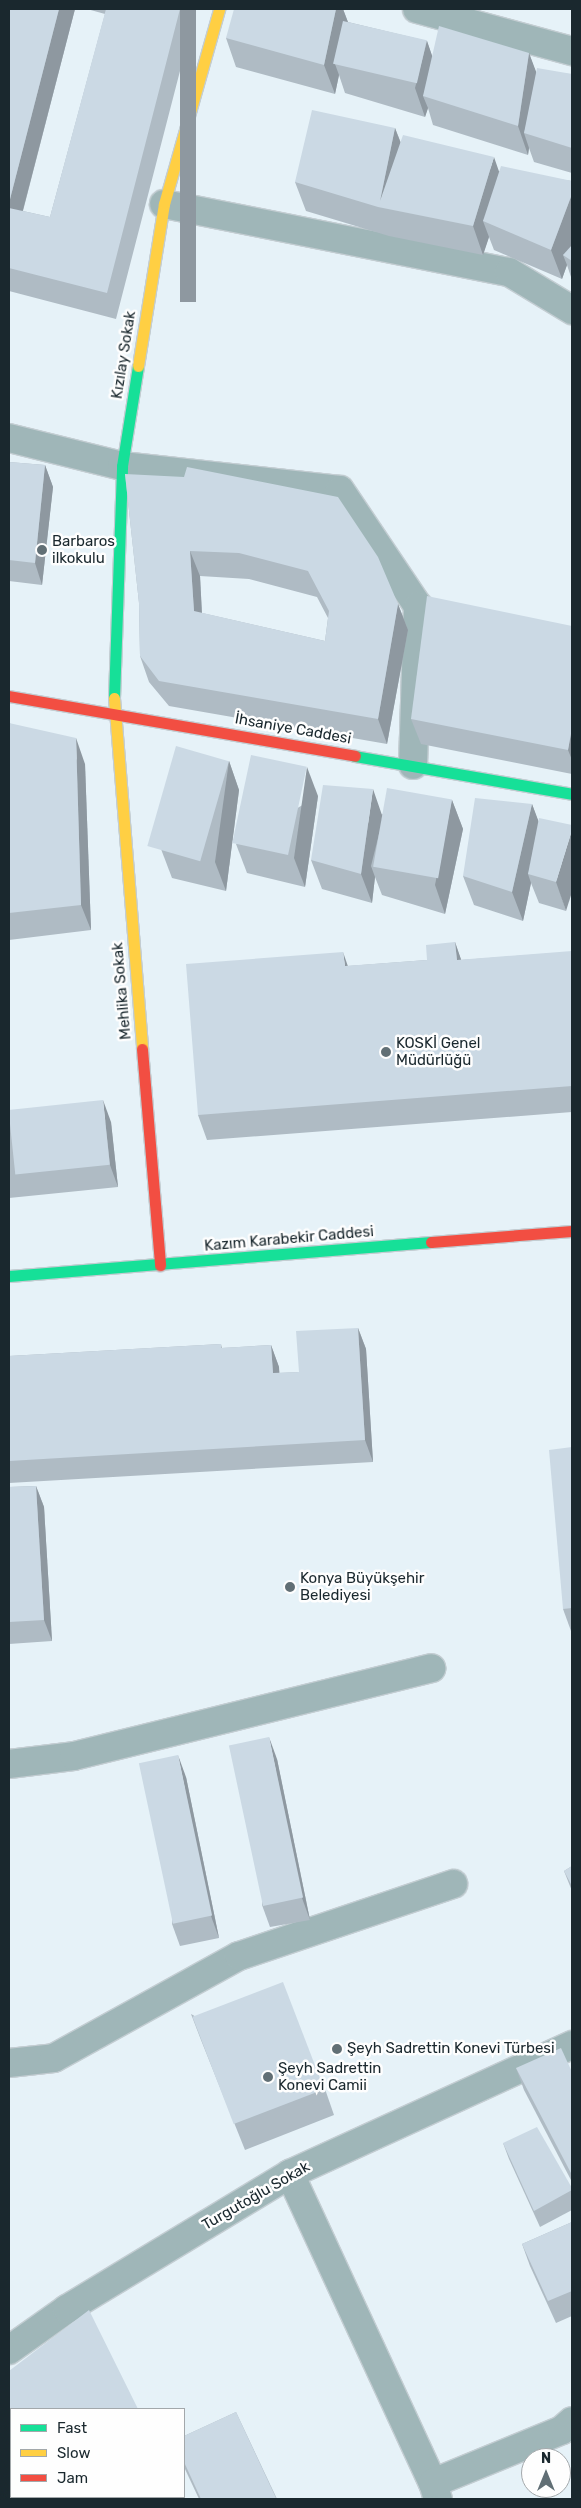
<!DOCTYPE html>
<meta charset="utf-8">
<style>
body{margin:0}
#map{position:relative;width:581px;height:2508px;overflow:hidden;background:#e6f2f8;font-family:Rubik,sans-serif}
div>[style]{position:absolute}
.roads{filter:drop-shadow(1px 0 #c3cdd2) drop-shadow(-1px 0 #c3cdd2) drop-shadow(0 1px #c3cdd2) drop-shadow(0 -1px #c3cdd2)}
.street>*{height:28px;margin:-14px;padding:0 14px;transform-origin:14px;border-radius:14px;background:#9fb6b8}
.fast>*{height:11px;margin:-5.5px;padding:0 5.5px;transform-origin:5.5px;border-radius:5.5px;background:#16e098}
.slow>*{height:11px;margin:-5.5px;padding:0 5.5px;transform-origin:5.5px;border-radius:5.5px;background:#ffcf43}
.jam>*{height:11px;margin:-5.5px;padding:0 5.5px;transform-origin:5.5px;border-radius:5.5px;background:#f24e42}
.wall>*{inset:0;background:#afbbc4;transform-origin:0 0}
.shaded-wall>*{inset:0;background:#8e98a0;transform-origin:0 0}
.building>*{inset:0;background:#cbd9e4;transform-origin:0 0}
.dots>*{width:14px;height:14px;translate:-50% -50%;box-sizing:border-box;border:2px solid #fefefe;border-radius:50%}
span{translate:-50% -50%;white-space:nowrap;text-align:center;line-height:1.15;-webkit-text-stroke:5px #fefefe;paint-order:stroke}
.street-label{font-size:15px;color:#1a282e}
.poi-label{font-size:15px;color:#1a282e}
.left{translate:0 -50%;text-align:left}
.frame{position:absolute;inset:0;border:10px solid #1a282e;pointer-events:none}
.legend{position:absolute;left:10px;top:2408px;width:175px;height:90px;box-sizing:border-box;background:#fefefe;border:1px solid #a3a8ab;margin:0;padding:6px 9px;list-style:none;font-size:15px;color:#1a282e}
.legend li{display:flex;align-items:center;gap:10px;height:25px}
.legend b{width:25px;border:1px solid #a3a8ab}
.north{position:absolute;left:521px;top:2448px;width:50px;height:50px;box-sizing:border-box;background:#fefefe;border:1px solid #a3a8ab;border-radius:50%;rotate:0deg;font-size:14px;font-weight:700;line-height:20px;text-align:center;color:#1a282e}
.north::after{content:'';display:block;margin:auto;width:18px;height:22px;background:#616f75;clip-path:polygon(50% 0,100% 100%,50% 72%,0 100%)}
</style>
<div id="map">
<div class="roads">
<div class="street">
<i style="left:417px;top:9px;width:161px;rotate:15.2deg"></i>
<i style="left:164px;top:204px;width:352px;rotate:11.2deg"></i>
<i style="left:509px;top:272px;width:74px;rotate:31.1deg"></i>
<i style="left:9px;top:438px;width:116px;rotate:13.9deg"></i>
<i style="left:122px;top:466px;width:219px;rotate:6.3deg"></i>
<i style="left:340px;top:490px;width:140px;rotate:56.1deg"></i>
<i style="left:418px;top:606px;width:159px;rotate:91.8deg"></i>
<i style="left:9px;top:1764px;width:65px;rotate:-7deg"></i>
<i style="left:74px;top:1756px;width:368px;rotate:-13.8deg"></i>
<i style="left:9px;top:2063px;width:45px;rotate:-6.3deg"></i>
<i style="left:54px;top:2058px;width:211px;rotate:-28.9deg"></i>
<i style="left:239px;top:1956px;width:226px;rotate:-18.6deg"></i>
<i style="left:290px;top:2174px;width:340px;rotate:65.2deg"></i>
<i style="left:433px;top:2483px;width:17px;rotate:73deg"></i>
<i style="left:9px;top:2350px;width:71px;rotate:-35.3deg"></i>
<i style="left:67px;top:2309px;width:261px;rotate:-31.2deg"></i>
<i style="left:290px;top:2174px;width:310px;rotate:-24.6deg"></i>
<i style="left:433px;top:2483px;width:139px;rotate:-22.3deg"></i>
<i style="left:562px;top:2430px;width:13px;rotate:-42deg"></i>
</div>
<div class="fast">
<i style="left:114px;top:698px;width:232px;rotate:-88deg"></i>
<i style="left:122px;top:466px;width:101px;rotate:-80.9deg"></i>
<i style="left:355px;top:756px;width:220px;rotate:9.9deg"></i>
<i style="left:9px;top:1276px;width:423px;rotate:-4.6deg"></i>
</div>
<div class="slow">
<i style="left:138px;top:366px;width:164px;rotate:-80.9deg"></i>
<i style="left:164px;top:204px;width:203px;rotate:-74.2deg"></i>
<i style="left:114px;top:698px;width:352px;rotate:85.4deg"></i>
</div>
<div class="jam">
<i style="left:9px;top:696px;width:351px;rotate:9.8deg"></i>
<i style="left:142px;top:1049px;width:217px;rotate:85.2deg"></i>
<i style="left:431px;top:1242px;width:141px;rotate:-4.5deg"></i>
</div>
</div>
<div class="wall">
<i style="clip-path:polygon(9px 9px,75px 9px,23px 211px,50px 217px,105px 14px,87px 9px,196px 9px,116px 319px,9px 291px)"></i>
<i style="clip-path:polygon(336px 9px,343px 9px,348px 22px,427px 41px,432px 56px,529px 53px,536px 73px,572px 74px,572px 173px,534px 162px,529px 148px,528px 155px,433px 125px,428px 108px,425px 117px,345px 93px,339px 75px,335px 94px,236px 67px,226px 38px)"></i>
<i style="clip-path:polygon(395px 128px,401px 143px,499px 171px,572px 181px,572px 280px,567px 265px,562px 279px,494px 250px,489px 237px,483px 255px,389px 236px,306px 211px,295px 182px)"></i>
<i style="clip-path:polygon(9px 462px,45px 465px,53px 487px,42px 585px,9px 581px)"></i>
<i style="clip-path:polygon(evenodd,125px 474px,398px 604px,408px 630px,387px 744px,169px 706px,149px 682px,140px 656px,139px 603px,125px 474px,200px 576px,249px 579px,317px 597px,328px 618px,325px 641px,202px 613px,200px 576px)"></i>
<i style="clip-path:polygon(572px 626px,572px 774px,421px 744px,411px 719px)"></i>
<i style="clip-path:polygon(9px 723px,85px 764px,91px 930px,9px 940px)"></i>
<i style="clip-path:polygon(229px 761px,239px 790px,226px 891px,172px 878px,161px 849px)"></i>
<i style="clip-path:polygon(318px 796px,305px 887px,247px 873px,236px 844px)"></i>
<i style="clip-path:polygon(452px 800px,463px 829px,445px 914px,382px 895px,375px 877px,372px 903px,322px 889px,311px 860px,382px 814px)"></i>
<i style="clip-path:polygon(532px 804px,538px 821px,566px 911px,539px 903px,531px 883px,523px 921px,474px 905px,463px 876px)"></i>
<i style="clip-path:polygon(455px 942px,461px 960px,572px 952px,572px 1112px,207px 1140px,198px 1115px,348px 966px,427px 960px)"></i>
<i style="clip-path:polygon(9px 1110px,111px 1122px,118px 1187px,9px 1198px)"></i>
<i style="clip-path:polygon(358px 1328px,366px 1349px,373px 1462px,9px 1483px,9px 1356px,221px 1344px,222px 1348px,271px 1345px,279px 1367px,279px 1373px,299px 1372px)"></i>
<i style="clip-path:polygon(572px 1447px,572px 1630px,571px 1631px,563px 1609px)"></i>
<i style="clip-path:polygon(36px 1486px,44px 1507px,52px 1641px,9px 1644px,9px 1487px)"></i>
<i style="clip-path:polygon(277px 1759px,310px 1920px,270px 1927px,262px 1905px)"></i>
<i style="clip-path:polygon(186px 1777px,219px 1938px,180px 1946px,172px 1924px)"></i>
<i style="clip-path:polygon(572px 1866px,572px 1891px,564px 1871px)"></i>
<i style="clip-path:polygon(191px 2014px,325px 2089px,334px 2115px,245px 2150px,201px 2040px)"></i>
<i style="clip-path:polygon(516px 2068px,572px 2072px,572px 2182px,524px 2090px)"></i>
<i style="clip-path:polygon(503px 2143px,572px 2188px,572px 2210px,540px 2227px,509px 2159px)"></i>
<i style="clip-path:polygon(572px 2222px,572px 2316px,556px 2323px,530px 2266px,522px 2244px)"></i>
<i style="clip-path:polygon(9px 2371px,11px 2409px,11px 2468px,9px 2464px)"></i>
<i style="clip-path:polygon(236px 2412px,277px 2499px,199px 2499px,184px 2467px,184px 2436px)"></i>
<i style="left:34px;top:2497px;width:86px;height:3px"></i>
</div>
<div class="shaded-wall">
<i style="clip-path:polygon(59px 9px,75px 9px,17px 233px,9px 211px,9px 203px)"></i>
<i style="left:180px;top:9px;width:16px;height:293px"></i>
<i style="clip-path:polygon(336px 9px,343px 9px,349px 25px,335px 64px,339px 75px,335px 94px,324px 65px)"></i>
<i style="clip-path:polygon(427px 41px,437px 70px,423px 96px,428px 108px,425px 117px,415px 88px)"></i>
<i style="clip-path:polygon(529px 53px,540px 82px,524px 133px,529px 148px,528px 155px,518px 126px)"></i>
<i style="clip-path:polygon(395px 128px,406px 157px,380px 201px)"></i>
<i style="clip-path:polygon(494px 157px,504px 186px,483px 221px,489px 237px,483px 255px,473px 226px)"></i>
<i style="clip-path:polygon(572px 194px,572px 251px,563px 255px,567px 265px,562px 279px,551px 250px)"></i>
<i style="clip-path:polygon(45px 465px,53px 487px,42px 585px,35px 563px)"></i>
<i style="clip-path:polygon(190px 551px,200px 576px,203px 636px,194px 611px)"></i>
<i style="clip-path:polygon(398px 604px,408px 630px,387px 744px,378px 719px)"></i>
<i style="clip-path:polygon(572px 728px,572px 760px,568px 750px)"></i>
<i style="clip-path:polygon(76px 738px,85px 764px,91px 930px,81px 905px)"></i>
<i style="clip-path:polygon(229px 761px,239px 790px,226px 891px,215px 862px)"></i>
<i style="clip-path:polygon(307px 767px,318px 796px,305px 887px,294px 858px)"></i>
<i style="clip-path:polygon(373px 789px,383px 818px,371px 866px,375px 877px,372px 903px,361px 874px)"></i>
<i style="clip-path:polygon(452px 800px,463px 829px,445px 914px,435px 885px)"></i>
<i style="clip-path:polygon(532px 804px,543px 833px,528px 874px,531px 883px,523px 921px,512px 892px)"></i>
<i style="clip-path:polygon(572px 830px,572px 892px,566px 911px,556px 882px)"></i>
<i style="clip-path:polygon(455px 942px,464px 968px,457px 960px)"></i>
<i style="clip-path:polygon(343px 952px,352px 978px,345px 966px)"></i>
<i style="clip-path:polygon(103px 1100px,111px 1122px,118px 1187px,110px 1165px)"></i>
<i style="clip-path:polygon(358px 1328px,366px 1349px,373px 1462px,365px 1440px)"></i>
<i style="clip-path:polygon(271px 1345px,279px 1367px,281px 1395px,273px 1373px)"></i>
<i style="clip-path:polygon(36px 1486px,44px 1507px,52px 1641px,44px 1620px)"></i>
<i style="clip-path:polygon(269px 1737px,277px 1759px,310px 1920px,302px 1898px)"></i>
<i style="clip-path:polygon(178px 1755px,186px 1777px,219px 1938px,211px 1916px)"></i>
<i style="left:80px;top:2497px;width:40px;height:4px"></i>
</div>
<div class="building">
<i style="clip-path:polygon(9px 9px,59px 9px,9px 203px)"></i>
<i style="clip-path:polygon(106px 9px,180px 9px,107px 293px,9px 268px,9px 208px,50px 217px)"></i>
<i style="clip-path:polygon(234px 9px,336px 9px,324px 65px,226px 38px)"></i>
<i style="left:343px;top:21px;width:86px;height:44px;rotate:13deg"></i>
<i style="clip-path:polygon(439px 26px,529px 53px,518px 126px,423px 96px)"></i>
<i style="clip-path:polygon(537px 68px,572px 74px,572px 148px,524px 133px)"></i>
<i style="clip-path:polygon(312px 110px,395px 128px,380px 201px,403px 135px,494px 157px,473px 226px,378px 207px,295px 182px)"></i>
<i style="clip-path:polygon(501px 166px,572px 181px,572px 194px,551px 250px,483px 221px)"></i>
<i style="clip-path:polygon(572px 245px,572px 261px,563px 255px)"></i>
<i style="clip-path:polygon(9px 462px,45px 465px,35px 563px,9px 560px)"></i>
<i style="clip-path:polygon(evenodd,187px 467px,338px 497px,378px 557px,398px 604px,378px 719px,159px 681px,140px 656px,139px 603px,125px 474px,184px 477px,187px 467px,190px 551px,239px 553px,308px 571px,329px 611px,325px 641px,194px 611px,190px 551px)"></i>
<i style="clip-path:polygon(427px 596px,572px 626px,572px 728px,568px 750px,411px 719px)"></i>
<i style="clip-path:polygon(9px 723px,76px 738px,81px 905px,9px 913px)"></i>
<i style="left:176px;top:746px;width:55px;height:104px;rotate:16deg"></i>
<i style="left:251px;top:755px;width:57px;height:90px;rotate:12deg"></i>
<i style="clip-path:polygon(323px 785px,373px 789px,361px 874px,311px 860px)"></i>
<i style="left:387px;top:788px;width:66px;height:80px;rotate:10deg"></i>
<i style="clip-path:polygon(475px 798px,532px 804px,512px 892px,463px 876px)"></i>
<i style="clip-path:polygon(539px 818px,572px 825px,572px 830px,556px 882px,528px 874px)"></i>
<i style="clip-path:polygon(455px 942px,457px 960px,572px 951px,572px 1086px,198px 1115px,186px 964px,343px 952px,345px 966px,427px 960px,426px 945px)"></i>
<i style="left:103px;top:1100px;width:65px;height:95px;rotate:84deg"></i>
<i style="clip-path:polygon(358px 1328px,365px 1440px,9px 1461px,9px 1356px,221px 1344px,221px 1348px,271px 1345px,273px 1373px,299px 1372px,296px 1331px)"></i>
<i style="clip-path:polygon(572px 1447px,572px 1608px,563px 1609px,549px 1450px)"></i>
<i style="clip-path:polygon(36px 1486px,44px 1620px,9px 1622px,9px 1487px)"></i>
<i style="left:269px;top:1737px;width:164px;height:41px;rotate:78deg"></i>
<i style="left:178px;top:1755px;width:164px;height:40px;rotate:78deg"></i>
<i style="clip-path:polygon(572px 1866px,572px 1886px,564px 1871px)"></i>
<i style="left:283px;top:1982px;width:115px;height:97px;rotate:69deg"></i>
<i style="clip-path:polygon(561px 2048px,572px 2072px,572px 2175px,516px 2068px)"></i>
<i style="clip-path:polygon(537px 2127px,572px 2188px,572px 2190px,534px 2211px,503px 2143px)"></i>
<i style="clip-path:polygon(572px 2222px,572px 2291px,548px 2301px,522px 2244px)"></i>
<i style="clip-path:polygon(89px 2310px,138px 2409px,11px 2409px,11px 2454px,9px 2451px,9px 2371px)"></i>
<i style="clip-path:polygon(236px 2412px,276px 2498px,275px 2499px,201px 2499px,184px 2462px,184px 2436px)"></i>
<i style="clip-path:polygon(45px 2497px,80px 2497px,77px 2499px,47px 2499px)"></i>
</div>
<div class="dots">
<i style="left:42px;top:550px;background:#616f75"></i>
<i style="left:386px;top:1052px;background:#616f75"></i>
<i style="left:290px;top:1587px;background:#616f75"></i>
<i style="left:337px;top:2049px;background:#616f75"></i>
<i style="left:268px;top:2077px;background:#616f75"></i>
</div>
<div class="street-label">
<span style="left:124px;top:355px;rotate:-81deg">Kızılay Sokak</span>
<span style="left:293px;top:729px;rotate:10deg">İhsaniye Caddesi</span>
<span style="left:122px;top:991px;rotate:-95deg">Mehlika Sokak</span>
<span style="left:289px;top:1239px;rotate:-5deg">Kazım Karabekir Caddesi</span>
<span style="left:256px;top:2196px;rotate:-30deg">Turgutoğlu Sokak</span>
</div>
<div class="poi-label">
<span class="left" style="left:52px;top:550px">Barbaros<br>ilkokulu</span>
<span class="left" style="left:396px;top:1052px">KOSKİ Genel<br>Müdürlüğü</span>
<span class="left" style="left:300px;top:1587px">Konya Büyükşehir<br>Belediyesi</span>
<span class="left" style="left:347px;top:2049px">Şeyh Sadrettin Konevi Türbesi</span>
<span class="left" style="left:278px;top:2077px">Şeyh Sadrettin<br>Konevi Camii</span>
</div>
<div class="frame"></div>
<ul class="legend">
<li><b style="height:6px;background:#16e098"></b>Fast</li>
<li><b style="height:6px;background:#ffcf43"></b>Slow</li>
<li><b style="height:6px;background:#f24e42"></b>Jam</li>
</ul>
<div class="north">N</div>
</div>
